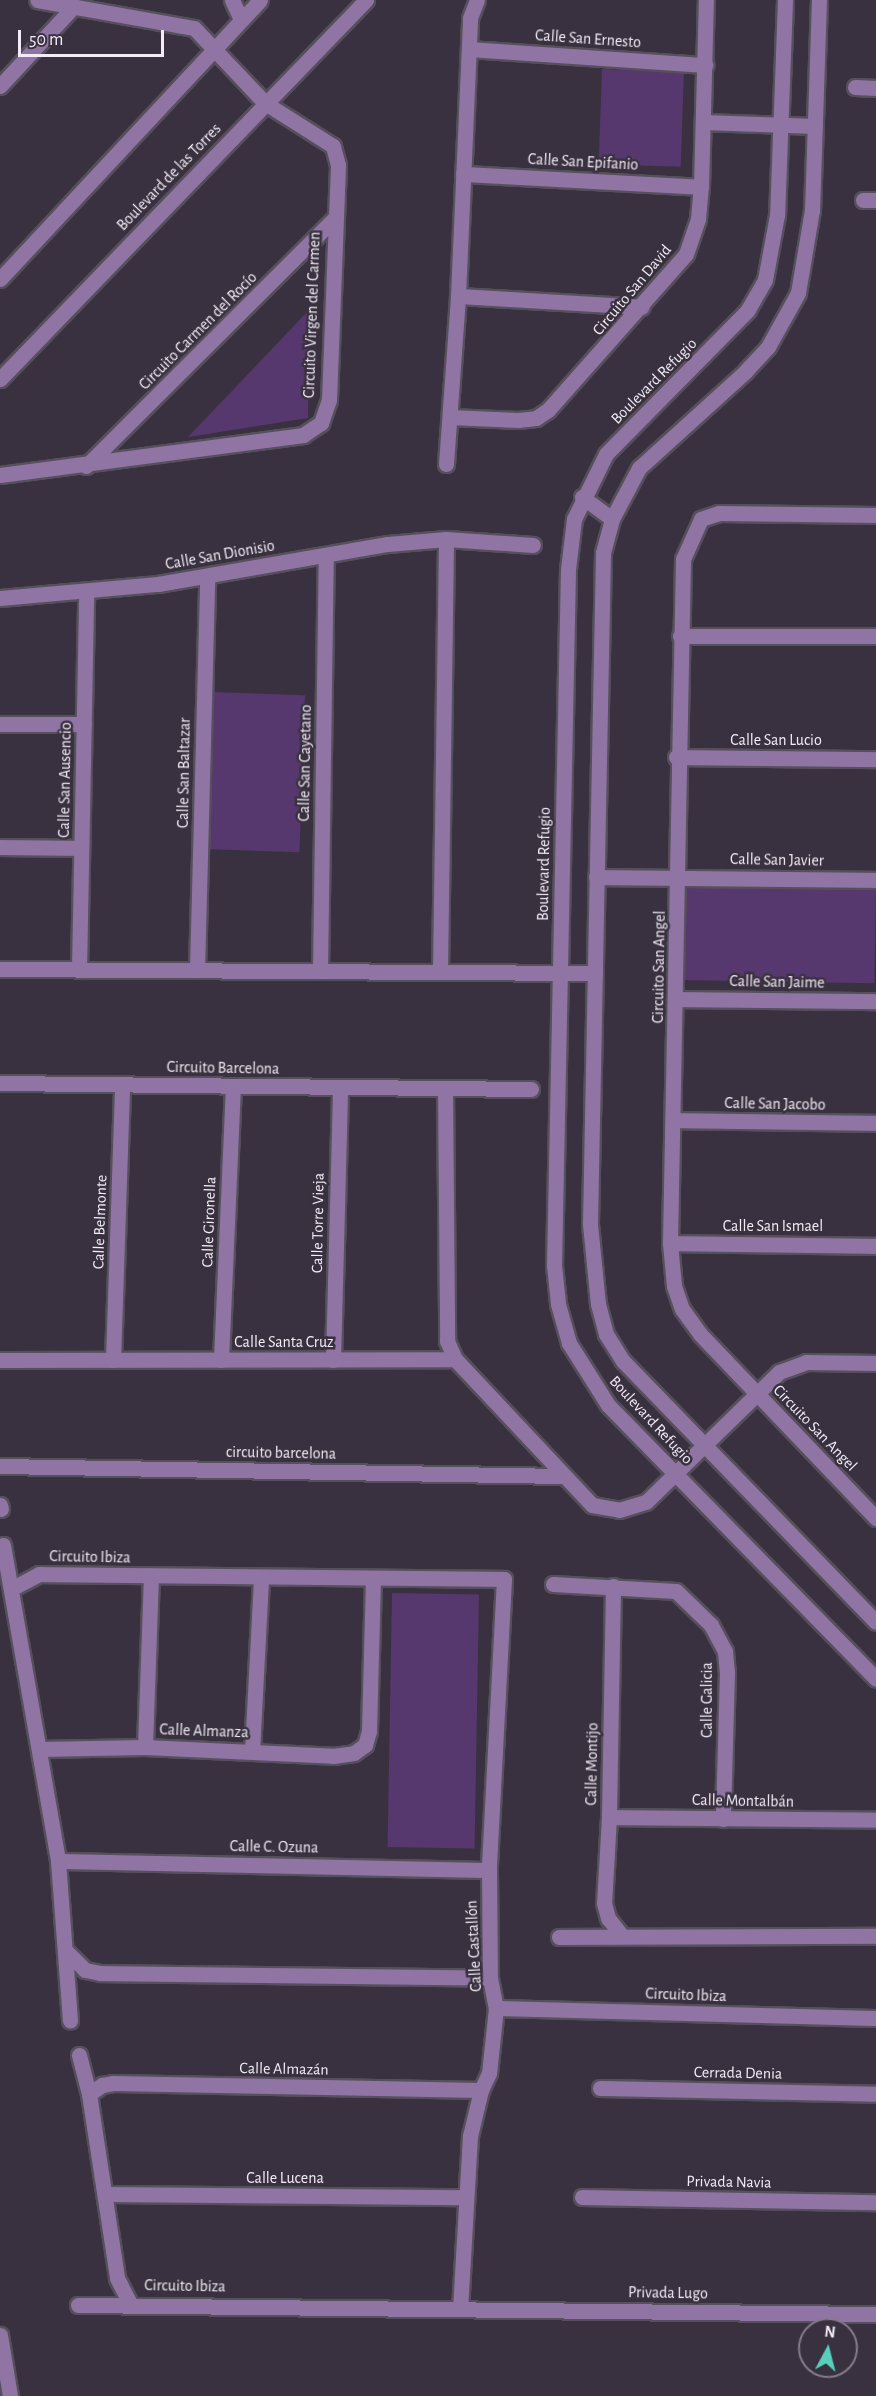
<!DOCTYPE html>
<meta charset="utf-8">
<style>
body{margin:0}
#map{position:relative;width:876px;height:2396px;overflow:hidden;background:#39313f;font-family:"Alegreya Sans",sans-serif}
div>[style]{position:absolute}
.green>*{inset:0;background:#57386e;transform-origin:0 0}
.roads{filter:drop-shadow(2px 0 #564f5c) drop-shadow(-2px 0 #564f5c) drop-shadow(0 2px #564f5c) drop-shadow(0 -2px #564f5c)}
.minor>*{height:15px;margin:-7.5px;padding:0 7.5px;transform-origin:7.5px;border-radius:7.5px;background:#9075a4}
span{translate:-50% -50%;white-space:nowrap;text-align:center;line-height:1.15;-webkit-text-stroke:5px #39313f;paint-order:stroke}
.street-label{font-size:16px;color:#f1ecf5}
.north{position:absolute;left:798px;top:2318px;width:60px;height:60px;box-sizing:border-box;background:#39313f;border:2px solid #837c88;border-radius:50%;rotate:7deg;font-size:16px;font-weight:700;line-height:24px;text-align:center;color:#f1ecf5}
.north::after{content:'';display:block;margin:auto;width:21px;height:27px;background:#5acebd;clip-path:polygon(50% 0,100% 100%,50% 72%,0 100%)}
.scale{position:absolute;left:18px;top:30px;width:146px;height:27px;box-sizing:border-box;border:3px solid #f1ecf5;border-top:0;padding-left:8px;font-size:18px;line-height:21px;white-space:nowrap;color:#f1ecf5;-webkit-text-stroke:4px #39313f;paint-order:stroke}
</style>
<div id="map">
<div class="green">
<i style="left:602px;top:69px;width:82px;height:95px;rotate:2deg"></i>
<i style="clip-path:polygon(309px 310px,308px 418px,188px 437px)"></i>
<i style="left:210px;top:692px;width:95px;height:157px;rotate:2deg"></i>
<i style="left:683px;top:886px;width:193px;height:94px;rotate:1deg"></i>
<i style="left:392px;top:1593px;width:87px;height:254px;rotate:1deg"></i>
</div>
<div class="roads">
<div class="minor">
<i style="left:232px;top:0;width:21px;rotate:65deg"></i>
<i style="left:785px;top:0;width:215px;rotate:92.1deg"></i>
<i style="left:777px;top:215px;width:66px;rotate:100.5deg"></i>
<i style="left:765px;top:280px;width:34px;rotate:120deg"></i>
<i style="left:748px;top:310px;width:202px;rotate:134.6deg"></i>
<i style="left:606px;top:454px;width:72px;rotate:116.2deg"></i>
<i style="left:574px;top:519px;width:50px;rotate:96.8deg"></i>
<i style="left:568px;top:569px;width:696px;rotate:91.15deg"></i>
<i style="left:554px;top:1265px;width:39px;rotate:84deg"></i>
<i style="left:558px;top:1304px;width:41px;rotate:74.2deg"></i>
<i style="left:569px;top:1343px;width:73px;rotate:57.8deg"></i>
<i style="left:608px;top:1405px;width:383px;rotate:45.6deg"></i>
<i style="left:819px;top:0;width:210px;rotate:91.9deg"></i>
<i style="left:812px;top:210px;width:84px;rotate:99.6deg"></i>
<i style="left:798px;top:293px;width:62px;rotate:119.1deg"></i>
<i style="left:768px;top:347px;width:33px;rotate:133deg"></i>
<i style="left:746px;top:371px;width:144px;rotate:137.8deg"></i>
<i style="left:639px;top:468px;width:58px;rotate:117.9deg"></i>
<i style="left:612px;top:519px;width:35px;rotate:105deg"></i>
<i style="left:603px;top:553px;width:671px;rotate:91.11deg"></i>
<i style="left:590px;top:1224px;width:80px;rotate:84.3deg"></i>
<i style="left:598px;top:1304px;width:31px;rotate:75deg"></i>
<i style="left:606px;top:1334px;width:32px;rotate:58deg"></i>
<i style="left:623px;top:1361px;width:363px;rotate:45.9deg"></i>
<i style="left:469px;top:49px;width:237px;rotate:3.9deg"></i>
<i style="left:0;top:86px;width:109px;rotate:-47.2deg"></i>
<i style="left:855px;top:87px;width:21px;rotate:3deg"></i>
<i style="left:704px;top:122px;width:111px;rotate:2.1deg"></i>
<i style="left:463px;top:174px;width:238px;rotate:3.1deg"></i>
<i style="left:863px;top:200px;width:13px"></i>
<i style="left:0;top:279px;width:381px;rotate:-47deg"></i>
<i style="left:458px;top:296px;width:184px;rotate:3.4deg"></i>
<i style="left:0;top:379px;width:527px;rotate:-46deg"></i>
<i style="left:450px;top:417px;width:68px;rotate:2.5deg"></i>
<i style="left:518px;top:420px;width:18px;rotate:-6deg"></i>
<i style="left:536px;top:418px;width:14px;rotate:-34deg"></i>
<i style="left:548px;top:410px;width:208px;rotate:-48.5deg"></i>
<i style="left:686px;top:254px;width:37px;rotate:-71deg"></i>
<i style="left:698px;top:219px;width:32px;rotate:-85deg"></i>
<i style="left:701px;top:187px;width:187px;rotate:-88.5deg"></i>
<i style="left:446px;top:464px;width:168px;rotate:-85.9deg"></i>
<i style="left:458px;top:296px;width:278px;rotate:-87.5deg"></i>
<i style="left:470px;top:18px;width:19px;rotate:-69deg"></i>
<i style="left:86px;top:466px;width:349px;rotate:-44.9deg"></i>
<i style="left:0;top:475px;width:306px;rotate:-7.5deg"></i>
<i style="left:303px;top:435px;width:22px;rotate:-34deg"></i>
<i style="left:321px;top:423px;width:24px;rotate:-71deg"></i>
<i style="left:329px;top:400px;width:235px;rotate:-87.8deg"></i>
<i style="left:338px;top:165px;width:20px;rotate:-105deg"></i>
<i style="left:333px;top:146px;width:80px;rotate:-147.7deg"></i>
<i style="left:265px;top:103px;width:103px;rotate:-133.4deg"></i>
<i style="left:194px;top:28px;width:159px;rotate:-169.9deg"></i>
<i style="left:582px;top:497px;width:37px;rotate:36deg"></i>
<i style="left:876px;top:515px;width:157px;rotate:-179.3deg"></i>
<i style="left:719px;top:513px;width:19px;rotate:162deg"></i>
<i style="left:701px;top:519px;width:44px;rotate:114.2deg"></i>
<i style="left:683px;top:559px;width:684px;rotate:91.09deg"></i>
<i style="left:670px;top:1243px;width:43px;rotate:84.7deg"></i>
<i style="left:674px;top:1286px;width:24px;rotate:71deg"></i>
<i style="left:682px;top:1309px;width:31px;rotate:54deg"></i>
<i style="left:700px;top:1334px;width:255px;rotate:46.3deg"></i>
<i style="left:0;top:598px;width:159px;rotate:-5.1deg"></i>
<i style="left:158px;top:584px;width:233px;rotate:-9.9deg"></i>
<i style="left:388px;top:544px;width:58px;rotate:-4.9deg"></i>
<i style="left:446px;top:539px;width:87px;rotate:3.9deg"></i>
<i style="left:680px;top:636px;width:196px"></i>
<i style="left:0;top:724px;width:84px"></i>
<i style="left:676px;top:757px;width:200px;rotate:0.6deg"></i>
<i style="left:0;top:847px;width:81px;rotate:0.7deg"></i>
<i style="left:596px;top:877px;width:280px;rotate:0.6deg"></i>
<i style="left:0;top:969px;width:595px;rotate:0.39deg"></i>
<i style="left:79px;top:970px;width:378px;rotate:-88.9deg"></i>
<i style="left:197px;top:970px;width:393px;rotate:-88.5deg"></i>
<i style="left:320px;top:971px;width:416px;rotate:-89.2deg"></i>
<i style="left:440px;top:972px;width:433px;rotate:-89.2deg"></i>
<i style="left:677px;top:999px;width:199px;rotate:0.6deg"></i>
<i style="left:0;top:1083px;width:531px;rotate:0.65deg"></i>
<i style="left:445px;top:1088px;width:253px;rotate:89.5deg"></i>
<i style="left:447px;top:1341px;width:20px;rotate:66deg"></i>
<i style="left:455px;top:1359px;width:200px;rotate:46.8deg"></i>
<i style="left:592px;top:1505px;width:27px;rotate:10deg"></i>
<i style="left:619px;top:1510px;width:28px;rotate:-17deg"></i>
<i style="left:646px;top:1502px;width:186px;rotate:-44.3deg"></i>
<i style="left:779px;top:1372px;width:29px;rotate:-20deg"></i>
<i style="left:806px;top:1362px;width:70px;rotate:0.8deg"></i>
<i style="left:673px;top:1120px;width:203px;rotate:0.8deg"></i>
<i style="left:670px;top:1243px;width:206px;rotate:0.8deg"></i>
<i style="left:0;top:1360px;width:455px;rotate:-0.1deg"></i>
<i style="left:113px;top:1360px;width:276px;rotate:-88.1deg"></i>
<i style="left:221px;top:1360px;width:274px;rotate:-87.5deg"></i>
<i style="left:333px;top:1360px;width:273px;rotate:-88.5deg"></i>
<i style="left:0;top:1466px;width:562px;rotate:1.02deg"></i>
<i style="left:0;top:1505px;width:4px;rotate:76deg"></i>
<i style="left:3px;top:1545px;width:321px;rotate:80.1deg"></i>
<i style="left:58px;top:1861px;width:160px;rotate:85.7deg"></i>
<i style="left:553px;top:1584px;width:123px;rotate:3.3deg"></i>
<i style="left:676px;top:1591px;width:49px;rotate:44.2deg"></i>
<i style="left:711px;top:1625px;width:30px;rotate:62deg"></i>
<i style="left:725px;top:1651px;width:21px;rotate:85deg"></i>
<i style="left:727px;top:1672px;width:147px;rotate:91.6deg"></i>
<i style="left:613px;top:1586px;width:231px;rotate:91deg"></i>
<i style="left:609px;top:1817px;width:86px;rotate:93.3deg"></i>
<i style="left:604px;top:1903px;width:16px;rotate:75deg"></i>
<i style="left:608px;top:1918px;width:23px;rotate:52deg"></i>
<i style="left:11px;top:1589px;width:32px;rotate:-28deg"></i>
<i style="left:39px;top:1574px;width:465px;rotate:0.6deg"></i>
<i style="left:504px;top:1579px;width:291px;rotate:93deg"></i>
<i style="left:489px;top:1870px;width:108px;rotate:89.5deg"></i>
<i style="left:490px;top:1978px;width:31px;rotate:79deg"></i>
<i style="left:496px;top:2008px;width:65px;rotate:96.1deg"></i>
<i style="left:489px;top:2073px;width:19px;rotate:115deg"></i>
<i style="left:481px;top:2090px;width:47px;rotate:103.4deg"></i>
<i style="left:470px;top:2136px;width:172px;rotate:93.3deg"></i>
<i style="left:145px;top:1747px;width:171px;rotate:-88deg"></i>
<i style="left:39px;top:1749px;width:106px;rotate:-1.1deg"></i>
<i style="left:145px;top:1747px;width:188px;rotate:2.7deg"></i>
<i style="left:333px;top:1756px;width:21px;rotate:-8deg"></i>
<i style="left:354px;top:1753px;width:14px;rotate:-36deg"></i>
<i style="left:365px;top:1745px;width:15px;rotate:-74deg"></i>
<i style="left:369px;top:1731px;width:152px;rotate:-88.5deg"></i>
<i style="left:252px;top:1751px;width:172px;rotate:-87deg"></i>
<i style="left:609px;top:1817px;width:267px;rotate:0.6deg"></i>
<i style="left:58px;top:1861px;width:431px;rotate:1.2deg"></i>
<i style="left:559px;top:1937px;width:317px;rotate:-0.2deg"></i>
<i style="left:67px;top:1952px;width:25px;rotate:45deg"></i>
<i style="left:85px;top:1970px;width:15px;rotate:11deg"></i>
<i style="left:100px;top:1973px;width:390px;rotate:0.7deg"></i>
<i style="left:496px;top:2008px;width:380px;rotate:1.5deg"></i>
<i style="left:79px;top:2055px;width:40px;rotate:75.6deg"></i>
<i style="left:89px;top:2094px;width:186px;rotate:81.3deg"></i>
<i style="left:117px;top:2278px;width:28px;rotate:63deg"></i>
<i style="left:600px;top:2088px;width:276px;rotate:1.2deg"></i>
<i style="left:89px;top:2094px;width:16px;rotate:-35deg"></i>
<i style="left:102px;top:2085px;width:11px;rotate:-10deg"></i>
<i style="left:113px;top:2083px;width:368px;rotate:1.1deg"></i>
<i style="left:106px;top:2194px;width:359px;rotate:0.5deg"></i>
<i style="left:582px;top:2197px;width:294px;rotate:1deg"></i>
<i style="left:78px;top:2305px;width:798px;rotate:0.65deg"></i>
<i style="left:0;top:2335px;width:62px;rotate:80.7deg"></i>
</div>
</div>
<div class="street-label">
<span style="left:588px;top:39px;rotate:4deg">Calle San Ernesto</span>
<span style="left:583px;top:162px;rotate:3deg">Calle San Epifanio</span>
<span style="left:169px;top:177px;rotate:-46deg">Boulevard de las Torres</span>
<span style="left:632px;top:290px;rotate:-50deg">Circuito San David</span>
<span style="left:312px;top:315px;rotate:-88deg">Circuito Virgen del Carmen</span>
<span style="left:198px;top:331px;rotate:-45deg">Circuito Carmen del Rocío</span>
<span style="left:654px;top:381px;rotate:-45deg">Boulevard Refugio</span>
<span style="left:220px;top:555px;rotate:-10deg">Calle San Dionisio</span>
<span style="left:776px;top:740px">Calle San Lucio</span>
<span style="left:305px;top:763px;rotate:-89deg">Calle San Cayetano</span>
<span style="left:184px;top:773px;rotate:-89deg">Calle San Baltazar</span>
<span style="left:65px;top:780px;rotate:-89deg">Calle San Ausencio</span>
<span style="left:777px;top:860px;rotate:1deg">Calle San Javier</span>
<span style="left:544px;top:864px;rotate:-89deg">Boulevard Refugio</span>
<span style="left:659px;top:967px;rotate:-89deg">Circuito San Angel</span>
<span style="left:777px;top:982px;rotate:1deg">Calle San Jaime</span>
<span style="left:223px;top:1068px;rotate:1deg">Circuito Barcelona</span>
<span style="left:775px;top:1104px;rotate:1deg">Calle San Jacobo</span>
<span style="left:100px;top:1222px;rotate:-88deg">Calle Belmonte</span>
<span style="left:209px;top:1222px;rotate:-88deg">Calle Gironella</span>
<span style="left:318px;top:1223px;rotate:-89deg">Calle Torre Vieja</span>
<span style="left:773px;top:1226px">Calle San Ismael</span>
<span style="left:284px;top:1342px">Calle Santa Cruz</span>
<span style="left:651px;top:1420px;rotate:47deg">Boulevard Refugio</span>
<span style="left:815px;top:1428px;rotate:46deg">Circuito San Angel</span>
<span style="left:281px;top:1453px;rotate:1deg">circuito barcelona</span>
<span style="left:90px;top:1557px;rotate:1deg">Circuito Ibiza</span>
<span style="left:707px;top:1700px;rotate:-90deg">Calle Galicia</span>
<span style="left:204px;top:1731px;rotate:2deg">Calle Almanza</span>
<span style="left:592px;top:1764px;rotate:-89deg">Calle Montijo</span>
<span style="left:743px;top:1801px;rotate:1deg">Calle Montalbán</span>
<span style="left:274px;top:1847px;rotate:1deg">Calle C. Ozuna</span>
<span style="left:474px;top:1946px;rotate:-93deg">Calle Castallón</span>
<span style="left:686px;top:1995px;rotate:2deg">Circuito Ibiza</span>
<span style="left:284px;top:2069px;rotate:1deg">Calle Almazán</span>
<span style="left:738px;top:2073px;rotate:1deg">Cerrada Denia</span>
<span style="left:285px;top:2178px">Calle Lucena</span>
<span style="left:729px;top:2182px;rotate:1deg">Privada Navia</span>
<span style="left:185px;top:2286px;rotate:1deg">Circuito Ibiza</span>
<span style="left:668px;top:2293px;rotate:1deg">Privada Lugo</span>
</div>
<div class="north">N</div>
<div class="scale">50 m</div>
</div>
